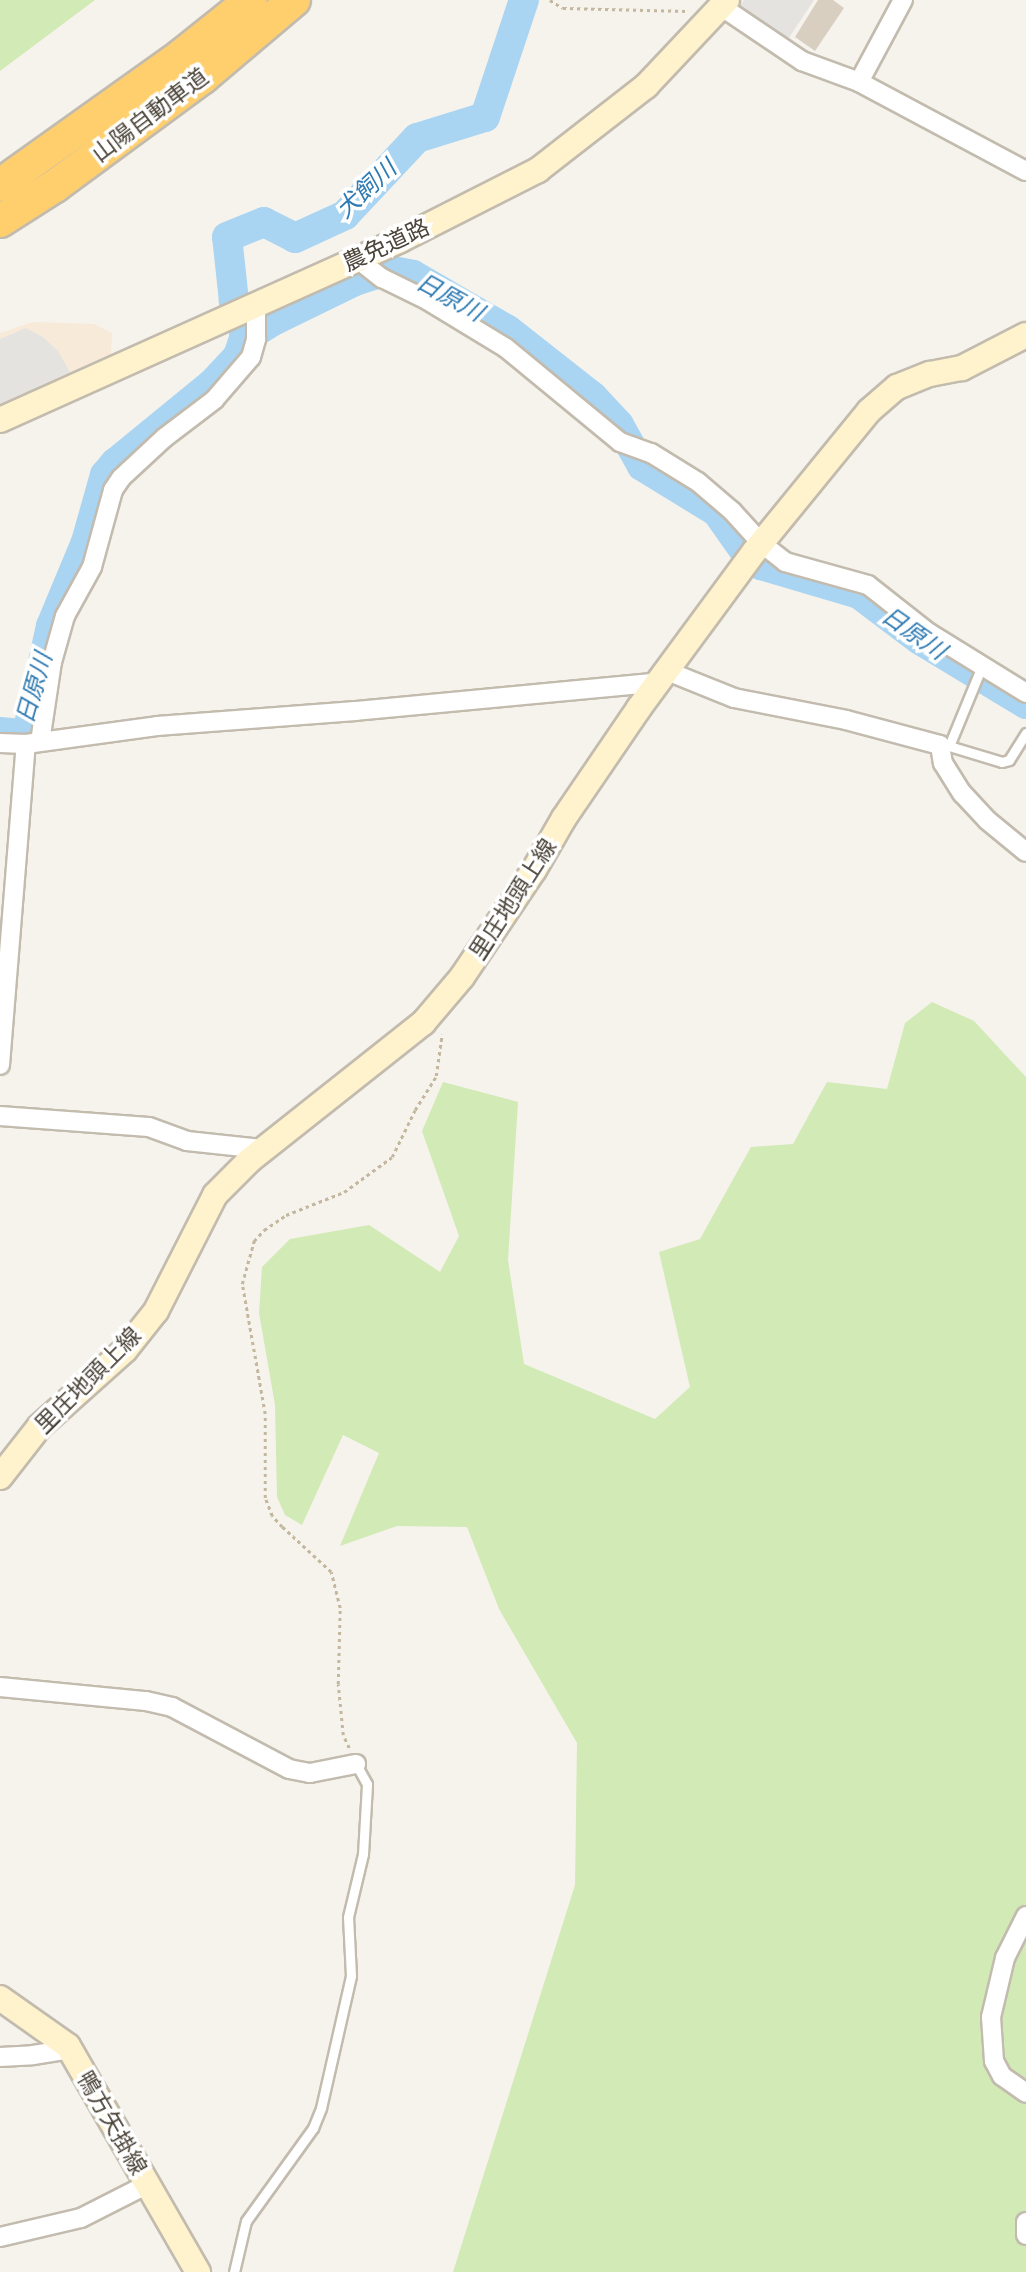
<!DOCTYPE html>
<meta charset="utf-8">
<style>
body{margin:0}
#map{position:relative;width:1026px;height:2272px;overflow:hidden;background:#f6f3ec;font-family:Raleway,"Noto Sans JP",sans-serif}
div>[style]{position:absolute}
.commercial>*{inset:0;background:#f7ead8}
.green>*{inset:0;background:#d2eab5}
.parking>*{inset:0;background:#e5e3e0}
.river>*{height:30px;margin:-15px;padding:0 15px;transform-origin:15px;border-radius:15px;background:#a9d4f2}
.building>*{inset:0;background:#d8cfc1}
.path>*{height:2.5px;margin-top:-1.25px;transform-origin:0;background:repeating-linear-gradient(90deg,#c4b79f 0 3.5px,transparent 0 7px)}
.roads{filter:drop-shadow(2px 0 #c2bbae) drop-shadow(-2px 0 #c2bbae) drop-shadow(0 2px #c2bbae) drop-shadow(0 -2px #c2bbae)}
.lane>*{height:9px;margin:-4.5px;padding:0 4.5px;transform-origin:4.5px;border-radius:4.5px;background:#fff}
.street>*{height:18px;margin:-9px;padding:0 9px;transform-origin:9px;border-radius:9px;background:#fff}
.secondary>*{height:24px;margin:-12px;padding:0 12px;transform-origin:12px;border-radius:12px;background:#fff3cd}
.highway>*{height:32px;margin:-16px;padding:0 16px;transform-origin:16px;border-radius:16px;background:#ffcf6e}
span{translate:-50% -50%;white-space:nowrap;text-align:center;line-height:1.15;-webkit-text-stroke:7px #fff;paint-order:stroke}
.street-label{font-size:23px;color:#4b4439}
.water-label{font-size:24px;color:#2e7ab2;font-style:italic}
</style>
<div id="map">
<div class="commercial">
<i style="clip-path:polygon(33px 322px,94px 324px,112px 333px,111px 357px,0 408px,0 333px)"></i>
</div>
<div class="green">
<i style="clip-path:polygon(0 0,95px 0,0 71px)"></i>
<i style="clip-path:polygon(932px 1002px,974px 1021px,1026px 1077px,1026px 2272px,453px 2272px,575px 1885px,577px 1743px,499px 1609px,467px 1527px,397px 1526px,340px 1546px,379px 1453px,343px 1435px,302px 1525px,285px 1515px,277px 1497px,275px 1405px,259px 1313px,262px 1267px,290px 1239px,369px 1225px,440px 1272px,459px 1236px,422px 1131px,443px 1082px,518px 1102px,508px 1260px,524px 1364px,655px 1419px,690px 1387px,659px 1252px,700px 1239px,751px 1147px,793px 1144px,827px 1082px,887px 1089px,905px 1023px)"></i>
</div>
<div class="parking">
<i style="clip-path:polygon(744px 0,814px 0,785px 44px,739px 13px,739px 7px)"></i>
<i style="clip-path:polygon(26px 328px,43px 337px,58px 351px,70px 372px,0 404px,0 339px)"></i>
</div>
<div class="river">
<i style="left:244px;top:337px;width:14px;rotate:-86deg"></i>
<i style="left:245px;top:323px;width:25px;rotate:-117deg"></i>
<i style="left:234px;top:301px;width:64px;rotate:-96.2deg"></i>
<i style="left:227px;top:237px;width:40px;rotate:-22deg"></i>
<i style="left:264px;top:222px;width:35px;rotate:27deg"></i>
<i style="left:295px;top:238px;width:55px;rotate:-24.7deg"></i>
<i style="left:345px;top:215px;width:105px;rotate:-46.9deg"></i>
<i style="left:417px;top:138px;width:71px;rotate:-17.2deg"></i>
<i style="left:485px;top:117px;width:123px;rotate:-71.6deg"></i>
<i style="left:0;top:732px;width:22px;rotate:5deg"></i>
<i style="left:22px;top:734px;width:8px;rotate:-40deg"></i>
<i style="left:28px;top:729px;width:106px;rotate:-77.4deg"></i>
<i style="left:51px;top:626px;width:91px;rotate:-67.4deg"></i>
<i style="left:86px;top:542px;width:70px;rotate:-74.2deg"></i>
<i style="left:105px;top:475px;width:16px;rotate:-50deg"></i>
<i style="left:115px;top:463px;width:125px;rotate:-39.2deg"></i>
<i style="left:212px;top:384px;width:38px;rotate:-47deg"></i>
<i style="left:238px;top:356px;width:18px;rotate:-71deg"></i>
<i style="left:244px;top:339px;width:36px;rotate:-32deg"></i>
<i style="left:275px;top:320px;width:89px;rotate:-26deg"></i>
<i style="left:355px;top:281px;width:35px;rotate:-18deg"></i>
<i style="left:388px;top:270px;width:25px;rotate:11deg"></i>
<i style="left:413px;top:275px;width:110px;rotate:30.1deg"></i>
<i style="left:508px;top:330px;width:108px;rotate:38.2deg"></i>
<i style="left:593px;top:397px;width:38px;rotate:47deg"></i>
<i style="left:619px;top:425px;width:47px;rotate:60.7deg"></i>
<i style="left:642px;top:466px;width:88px;rotate:31.5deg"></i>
<i style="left:717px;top:512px;width:57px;rotate:54.9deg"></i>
<i style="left:750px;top:559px;width:13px;rotate:29deg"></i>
<i style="left:761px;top:565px;width:102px;rotate:16.5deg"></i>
<i style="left:859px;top:594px;width:76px;rotate:37deg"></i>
<i style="left:920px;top:640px;width:124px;rotate:31.1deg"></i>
</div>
<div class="building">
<i style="clip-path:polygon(818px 0,833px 0,844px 8px,815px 51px,795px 37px)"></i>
</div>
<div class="path">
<i style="left:550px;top:0;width:15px;rotate:32deg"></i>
<i style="left:563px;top:8px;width:124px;rotate:1.4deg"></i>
<i style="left:349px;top:1748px;width:14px;rotate:-115deg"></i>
<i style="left:343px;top:1735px;width:51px;rotate:-95.6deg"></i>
<i style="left:338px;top:1684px;width:76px;rotate:-88.5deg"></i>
<i style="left:340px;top:1608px;width:37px;rotate:-104deg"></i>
<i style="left:331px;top:1572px;width:67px;rotate:-137.4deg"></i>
<i style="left:282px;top:1527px;width:15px;rotate:-132deg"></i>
<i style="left:272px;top:1516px;width:19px;rotate:-111deg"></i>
<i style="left:265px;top:1498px;width:84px;rotate:-90deg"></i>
<i style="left:265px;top:1414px;width:132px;rotate:-100deg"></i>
<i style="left:242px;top:1284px;width:45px;rotate:-74.4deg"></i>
<i style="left:254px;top:1241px;width:15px;rotate:-48deg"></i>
<i style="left:264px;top:1230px;width:27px;rotate:-34deg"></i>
<i style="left:286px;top:1215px;width:62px;rotate:-21.6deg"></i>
<i style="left:344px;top:1192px;width:59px;rotate:-36.1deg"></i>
<i style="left:392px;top:1157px;width:52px;rotate:-63.9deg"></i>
<i style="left:415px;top:1110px;width:40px;rotate:-58deg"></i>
<i style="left:436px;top:1076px;width:42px;rotate:-81.9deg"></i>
</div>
<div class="roads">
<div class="lane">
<i style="left:940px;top:745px;width:9px;rotate:6deg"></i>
<i style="left:949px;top:746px;width:87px;rotate:-67.6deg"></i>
<i style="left:949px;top:746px;width:55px;rotate:16.8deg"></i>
<i style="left:1002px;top:762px;width:7px;rotate:-16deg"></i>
<i style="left:1009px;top:760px;width:32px;rotate:-58deg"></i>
<i style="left:234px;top:2272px;width:52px;rotate:-76.8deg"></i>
<i style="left:246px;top:2221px;width:115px;rotate:-54.2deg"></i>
<i style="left:313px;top:2128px;width:22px;rotate:-68deg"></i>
<i style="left:321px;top:2108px;width:135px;rotate:-77.2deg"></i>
<i style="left:351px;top:1976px;width:59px;rotate:-92.9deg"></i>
<i style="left:348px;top:1917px;width:65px;rotate:-76.6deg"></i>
<i style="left:363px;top:1854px;width:70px;rotate:-86.7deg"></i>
<i style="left:367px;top:1784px;width:23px;rotate:-119deg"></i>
</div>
<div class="street">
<i style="left:722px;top:7px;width:97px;rotate:34deg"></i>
<i style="left:802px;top:61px;width:61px;rotate:20.2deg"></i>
<i style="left:859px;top:82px;width:189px;rotate:28.1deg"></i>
<i style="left:859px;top:82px;width:93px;rotate:-61.8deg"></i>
<i style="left:356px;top:258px;width:33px;rotate:38deg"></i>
<i style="left:382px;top:278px;width:50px;rotate:26.1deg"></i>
<i style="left:427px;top:300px;width:92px;rotate:31.3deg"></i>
<i style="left:506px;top:348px;width:148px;rotate:39.5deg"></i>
<i style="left:620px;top:442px;width:33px;rotate:20deg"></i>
<i style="left:651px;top:453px;width:55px;rotate:31.7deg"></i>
<i style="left:698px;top:482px;width:45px;rotate:40.5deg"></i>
<i style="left:732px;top:511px;width:43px;rotate:47.8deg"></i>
<i style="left:761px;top:543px;width:31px;rotate:38deg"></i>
<i style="left:785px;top:562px;width:86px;rotate:15.5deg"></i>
<i style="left:868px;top:585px;width:78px;rotate:38.2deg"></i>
<i style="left:929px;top:633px;width:114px;rotate:31.7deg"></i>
<i style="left:667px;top:671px;width:72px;rotate:21.9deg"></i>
<i style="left:734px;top:698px;width:114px;rotate:11.1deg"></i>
<i style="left:846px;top:720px;width:97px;rotate:14.9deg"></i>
<i style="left:940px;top:745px;width:18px;rotate:81deg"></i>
<i style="left:943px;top:763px;width:36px;rotate:58deg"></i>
<i style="left:962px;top:793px;width:37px;rotate:47deg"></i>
<i style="left:987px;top:820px;width:50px;rotate:39.4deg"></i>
<i style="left:40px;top:742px;width:81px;rotate:-81.5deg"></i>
<i style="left:52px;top:662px;width:48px;rotate:-74.2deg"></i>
<i style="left:65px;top:616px;width:56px;rotate:-61.1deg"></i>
<i style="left:92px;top:567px;width:80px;rotate:-74.7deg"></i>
<i style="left:113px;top:490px;width:14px;rotate:-56deg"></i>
<i style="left:121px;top:478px;width:59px;rotate:-42.9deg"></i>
<i style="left:164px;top:438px;width:63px;rotate:-37.2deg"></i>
<i style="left:214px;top:400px;width:57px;rotate:-49.3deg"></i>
<i style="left:251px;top:357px;width:19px;rotate:-74deg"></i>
<i style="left:256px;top:339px;width:34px;rotate:-90deg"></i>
<i style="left:0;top:743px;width:26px;rotate:2deg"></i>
<i style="left:26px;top:744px;width:132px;rotate:-7.8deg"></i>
<i style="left:157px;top:726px;width:199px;rotate:-4.3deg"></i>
<i style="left:355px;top:711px;width:305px;rotate:-5.4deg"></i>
<i style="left:0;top:1065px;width:322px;rotate:-85.4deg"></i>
<i style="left:0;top:1116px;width:149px;rotate:4.2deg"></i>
<i style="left:149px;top:1127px;width:40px;rotate:20.2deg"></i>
<i style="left:187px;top:1141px;width:75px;rotate:6.1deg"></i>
<i style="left:0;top:1687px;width:147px;rotate:5.5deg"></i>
<i style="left:146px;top:1701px;width:27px;rotate:13deg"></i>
<i style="left:172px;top:1707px;width:132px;rotate:27.9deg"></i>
<i style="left:289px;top:1769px;width:21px;rotate:11deg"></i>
<i style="left:310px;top:1773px;width:47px;rotate:-11.1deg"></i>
<i style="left:1026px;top:1916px;width:47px;rotate:116.6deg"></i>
<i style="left:1005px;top:1958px;width:61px;rotate:103.3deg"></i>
<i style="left:991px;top:2017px;width:44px;rotate:86.1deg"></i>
<i style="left:994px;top:2061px;width:17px;rotate:62deg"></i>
<i style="left:1002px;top:2076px;width:29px;rotate:35deg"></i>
<i style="left:0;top:2057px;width:33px;rotate:-3deg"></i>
<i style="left:33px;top:2055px;width:30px;rotate:-9deg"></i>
<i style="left:63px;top:2050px;width:6px;rotate:-39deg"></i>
<i style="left:1026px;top:2222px;width:13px;rotate:90deg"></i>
<i style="left:0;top:2237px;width:83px;rotate:-13.2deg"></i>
<i style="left:81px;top:2218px;width:75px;rotate:-26.9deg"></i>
</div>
<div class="secondary">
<i style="left:0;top:420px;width:439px;rotate:-24.2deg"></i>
<i style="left:400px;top:240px;width:155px;rotate:-26.9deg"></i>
<i style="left:538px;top:170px;width:137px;rotate:-37.9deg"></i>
<i style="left:646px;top:86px;width:118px;rotate:-46.7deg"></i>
<i style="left:0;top:1477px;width:63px;rotate:-52deg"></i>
<i style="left:39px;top:1427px;width:115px;rotate:-41.8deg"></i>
<i style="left:125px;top:1350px;width:50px;rotate:-51.5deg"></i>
<i style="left:156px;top:1311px;width:130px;rotate:-63deg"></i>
<i style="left:215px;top:1195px;width:49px;rotate:-45deg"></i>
<i style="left:250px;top:1160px;width:221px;rotate:-38.4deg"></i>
<i style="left:423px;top:1023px;width:60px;rotate:-49.7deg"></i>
<i style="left:462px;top:977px;width:129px;rotate:-56.1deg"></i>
<i style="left:534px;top:870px;width:60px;rotate:-60deg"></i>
<i style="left:564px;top:818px;width:133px;rotate:-55.7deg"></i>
<i style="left:639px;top:708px;width:194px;rotate:-53.6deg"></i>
<i style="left:754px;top:552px;width:182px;rotate:-50.8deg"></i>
<i style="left:869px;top:411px;width:37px;rotate:-41deg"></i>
<i style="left:897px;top:387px;width:35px;rotate:-22deg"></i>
<i style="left:930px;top:374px;width:33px;rotate:-11deg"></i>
<i style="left:962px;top:368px;width:72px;rotate:-27.3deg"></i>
<i style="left:0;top:1998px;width:83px;rotate:35.2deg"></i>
<i style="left:68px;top:2046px;width:261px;rotate:60.1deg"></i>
</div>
<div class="highway">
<i style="left:0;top:185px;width:224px;rotate:-35.5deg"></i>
<i style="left:182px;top:55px;width:88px;rotate:-38.6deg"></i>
<i style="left:0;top:221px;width:65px;rotate:-32.5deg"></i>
<i style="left:55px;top:186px;width:184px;rotate:-36.4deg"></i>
<i style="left:203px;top:77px;width:119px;rotate:-40.2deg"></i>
</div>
</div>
<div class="street-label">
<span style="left:150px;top:115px;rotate:-37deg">山陽自動車道</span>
<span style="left:386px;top:245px;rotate:-25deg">農免道路</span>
<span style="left:513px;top:899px;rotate:-57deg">里庄地頭上線</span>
<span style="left:88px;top:1380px;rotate:-45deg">里庄地頭上線</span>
<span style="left:112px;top:2123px;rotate:60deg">鴨方矢掛線</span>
</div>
<div class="water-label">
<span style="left:366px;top:189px;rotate:-43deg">犬飼川</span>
<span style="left:450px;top:297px;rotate:29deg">日原川</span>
<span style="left:914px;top:633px;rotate:35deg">日原川</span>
<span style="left:34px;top:688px;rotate:-74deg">日原川</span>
</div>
</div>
